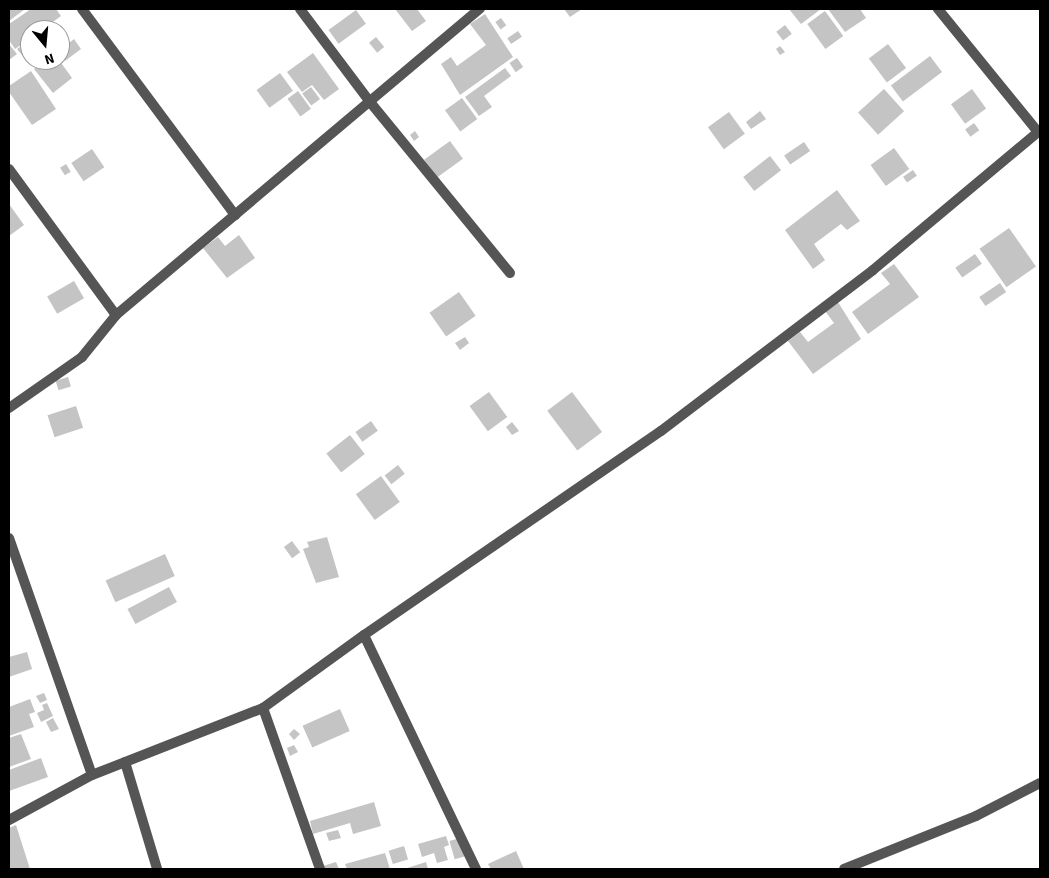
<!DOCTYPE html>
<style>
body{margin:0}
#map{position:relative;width:1049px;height:878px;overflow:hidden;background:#fff;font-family:"Source Sans 3",sans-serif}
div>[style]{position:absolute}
.building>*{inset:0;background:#c4c4c4;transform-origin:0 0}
.street>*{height:10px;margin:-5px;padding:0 5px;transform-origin:5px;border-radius:5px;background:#555}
span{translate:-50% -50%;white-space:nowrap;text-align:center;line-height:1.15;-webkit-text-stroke:4px #fff;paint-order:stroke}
.frame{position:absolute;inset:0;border:10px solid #000;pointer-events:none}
.north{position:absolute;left:20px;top:20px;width:50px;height:50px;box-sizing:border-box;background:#fff;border:1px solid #999;border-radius:50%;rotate:163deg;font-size:14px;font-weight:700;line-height:20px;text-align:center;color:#000}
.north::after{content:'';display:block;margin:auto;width:18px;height:22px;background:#000;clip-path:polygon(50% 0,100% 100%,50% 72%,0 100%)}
</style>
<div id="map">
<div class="building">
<i style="clip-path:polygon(9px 9px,25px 9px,9px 21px)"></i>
<i style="clip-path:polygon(31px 9px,56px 9px,61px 16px,42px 30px,30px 30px,30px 39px,15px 49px,9px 40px,9px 24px)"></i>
<i style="clip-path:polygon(395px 9px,417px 9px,426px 21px,412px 31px)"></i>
<i style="clip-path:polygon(564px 9px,582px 9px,570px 17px)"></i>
<i style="clip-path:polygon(789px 9px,821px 9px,801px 24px)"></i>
<i style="clip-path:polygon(828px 9px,860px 9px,866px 18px,845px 32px)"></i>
<i style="left:356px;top:10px;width:17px;height:34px;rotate:54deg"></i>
<i style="left:825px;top:11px;width:31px;height:22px;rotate:54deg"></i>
<i style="clip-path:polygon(485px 14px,513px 57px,460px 95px,441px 64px,451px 57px,457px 66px,486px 45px,470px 24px)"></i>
<i style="left:501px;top:18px;width:9px;height:7px;rotate:54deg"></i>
<i style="left:785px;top:25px;width:11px;height:11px;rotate:52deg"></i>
<i style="left:518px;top:31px;width:7px;height:13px;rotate:56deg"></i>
<i style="clip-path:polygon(60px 32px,66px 40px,60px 45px)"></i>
<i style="left:376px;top:37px;width:13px;height:9px;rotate:51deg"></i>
<i style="clip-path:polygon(74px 39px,81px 49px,65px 61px,60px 50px)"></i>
<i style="clip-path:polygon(30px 40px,30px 60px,39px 60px,31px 66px,17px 49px)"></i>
<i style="clip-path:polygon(9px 44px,17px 54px,9px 60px)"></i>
<i style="left:888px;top:44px;width:30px;height:24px;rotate:53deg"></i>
<i style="clip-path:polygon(780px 46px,785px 52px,780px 55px,776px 49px)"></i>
<i style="clip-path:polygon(313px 53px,339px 89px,324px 100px,312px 85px,302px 92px,287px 72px)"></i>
<i style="left:930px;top:56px;width:20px;height:49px;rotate:53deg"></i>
<i style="left:517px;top:58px;width:11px;height:9px;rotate:56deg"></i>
<i style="clip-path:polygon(46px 60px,59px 60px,72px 78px,53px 93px,34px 69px)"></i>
<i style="clip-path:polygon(505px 68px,511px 76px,484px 96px,492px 107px,479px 116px,465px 97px)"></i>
<i style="clip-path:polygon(31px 71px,56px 109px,32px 125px,9px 92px,9px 86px)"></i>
<i style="left:280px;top:73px;width:22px;height:29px;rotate:54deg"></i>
<i style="left:311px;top:87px;width:15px;height:11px;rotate:53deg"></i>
<i style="left:884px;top:89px;width:30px;height:35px;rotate:48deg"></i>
<i style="left:972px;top:89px;width:24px;height:26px;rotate:54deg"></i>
<i style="left:298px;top:91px;width:22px;height:13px;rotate:54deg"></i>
<i style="left:462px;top:98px;width:26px;height:21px;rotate:54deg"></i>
<i style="clip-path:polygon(760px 111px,766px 119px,751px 129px,746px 122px)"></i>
<i style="left:729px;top:112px;width:27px;height:26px;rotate:54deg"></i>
<i style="left:974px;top:123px;width:9px;height:11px;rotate:54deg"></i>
<i style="clip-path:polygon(415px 131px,419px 137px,414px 141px,410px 135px)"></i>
<i style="left:450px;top:141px;width:22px;height:32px;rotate:54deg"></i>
<i style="left:804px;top:142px;width:11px;height:24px;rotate:56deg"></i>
<i style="left:894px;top:148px;width:26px;height:29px;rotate:54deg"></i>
<i style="left:92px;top:149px;width:22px;height:25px;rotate:56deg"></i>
<i style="left:770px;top:156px;width:18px;height:34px;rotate:52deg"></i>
<i style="left:66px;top:164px;width:9px;height:7px;rotate:58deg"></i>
<i style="left:913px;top:170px;width:7px;height:12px;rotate:56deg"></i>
<i style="clip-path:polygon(837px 190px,860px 221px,847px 230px,841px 224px,814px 244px,825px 260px,813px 269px,785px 230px)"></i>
<i style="clip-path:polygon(9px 204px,24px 225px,9px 236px)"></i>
<i style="left:1009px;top:228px;width:47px;height:36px;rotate:55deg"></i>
<i style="clip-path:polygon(239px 235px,255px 258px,227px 278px,203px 248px,218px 237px,225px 246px)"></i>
<i style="left:975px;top:254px;width:12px;height:24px;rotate:55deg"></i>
<i style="clip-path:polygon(894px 264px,919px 297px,868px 334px,852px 312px,890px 284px,881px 273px)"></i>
<i style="left:74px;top:281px;width:20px;height:31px;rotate:60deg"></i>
<i style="left:1000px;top:283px;width:11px;height:25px;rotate:56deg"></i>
<i style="left:459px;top:292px;width:29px;height:36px;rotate:55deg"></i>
<i style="clip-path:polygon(838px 302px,861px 339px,813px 374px,788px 341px,800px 332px,808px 342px,834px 323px,825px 311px)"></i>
<i style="clip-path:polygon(465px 337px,469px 343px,460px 350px,455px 343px)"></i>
<i style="left:68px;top:377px;width:10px;height:13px;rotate:73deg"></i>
<i style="left:489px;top:392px;width:31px;height:24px;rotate:54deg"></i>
<i style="left:572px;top:392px;width:50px;height:31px;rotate:53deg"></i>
<i style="left:76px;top:406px;width:23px;height:30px;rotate:72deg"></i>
<i style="left:371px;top:421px;width:12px;height:19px;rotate:55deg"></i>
<i style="clip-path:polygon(512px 422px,519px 431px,512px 435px,506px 427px)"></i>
<i style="left:350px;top:435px;width:24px;height:30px;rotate:52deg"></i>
<i style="left:398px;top:465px;width:11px;height:17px;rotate:52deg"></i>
<i style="left:381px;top:476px;width:32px;height:31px;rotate:54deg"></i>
<i style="clip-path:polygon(327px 537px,339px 577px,316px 583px,303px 549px,309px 547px,307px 542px)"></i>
<i style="left:292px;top:541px;width:14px;height:10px;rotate:54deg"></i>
<i style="left:165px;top:554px;width:24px;height:65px;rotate:66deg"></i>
<i style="left:169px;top:587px;width:17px;height:47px;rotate:62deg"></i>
<i style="clip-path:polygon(27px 652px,32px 669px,9px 677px,9px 657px)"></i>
<i style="clip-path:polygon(44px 693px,47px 700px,40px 703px,36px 696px)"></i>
<i style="clip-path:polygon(30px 699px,35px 712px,29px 714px,34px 727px,9px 736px,9px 707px)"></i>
<i style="clip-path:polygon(47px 703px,53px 716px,41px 722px,37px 713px,44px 710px,42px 705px)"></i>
<i style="left:340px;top:709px;width:24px;height:41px;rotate:66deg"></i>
<i style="clip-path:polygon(53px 718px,59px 729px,51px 732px,46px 722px)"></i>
<i style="clip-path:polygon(294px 729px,300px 734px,294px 740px,289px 734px)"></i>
<i style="clip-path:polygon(21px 734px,31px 759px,9px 767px,9px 738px)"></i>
<i style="clip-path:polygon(294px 745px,298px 752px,290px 756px,287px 748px)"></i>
<i style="clip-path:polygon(41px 758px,48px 777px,9px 791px,9px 770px)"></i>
<i style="clip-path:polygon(374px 802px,381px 826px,353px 834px,350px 823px,313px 834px,310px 821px)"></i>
<i style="clip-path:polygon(16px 825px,30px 869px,9px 869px,9px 828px)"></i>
<i style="clip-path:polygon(338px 830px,341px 838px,329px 841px,326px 833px)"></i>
<i style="clip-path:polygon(446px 836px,449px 845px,444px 847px,448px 860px,437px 863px,434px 853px,422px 857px,418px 844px)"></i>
<i style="left:460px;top:838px;width:19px;height:11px;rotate:74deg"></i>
<i style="left:404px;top:846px;width:14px;height:16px;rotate:73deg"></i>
<i style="clip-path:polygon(516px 851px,524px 869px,491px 869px,488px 864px)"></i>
<i style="clip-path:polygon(385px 853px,390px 869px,347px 869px,345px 864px)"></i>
<i style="clip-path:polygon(336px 862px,339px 869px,324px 869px,323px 866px)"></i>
<i style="clip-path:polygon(426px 862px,428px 869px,404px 869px)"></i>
</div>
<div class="street">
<i style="left:82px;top:9px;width:257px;rotate:53.4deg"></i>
<i style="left:300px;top:9px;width:116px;rotate:53deg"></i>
<i style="left:370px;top:102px;width:221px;rotate:50.7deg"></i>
<i style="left:9px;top:169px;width:181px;rotate:53.8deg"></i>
<i style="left:9px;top:408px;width:89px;rotate:-34.9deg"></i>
<i style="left:82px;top:357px;width:54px;rotate:-51deg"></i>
<i style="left:116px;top:315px;width:476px;rotate:-40.1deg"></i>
<i style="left:9px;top:538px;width:251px;rotate:70.7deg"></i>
<i style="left:263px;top:708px;width:171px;rotate:70.5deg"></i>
<i style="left:125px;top:762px;width:112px;rotate:73.3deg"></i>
<i style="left:9px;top:820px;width:94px;rotate:-28.5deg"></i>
<i style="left:92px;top:775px;width:184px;rotate:-21.4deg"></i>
<i style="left:263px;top:708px;width:125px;rotate:-35.9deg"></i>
<i style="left:476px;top:869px;width:259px;rotate:-115.6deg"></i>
<i style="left:364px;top:635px;width:360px;rotate:-34.5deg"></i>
<i style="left:661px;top:431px;width:266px;rotate:-37.2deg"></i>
<i style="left:873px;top:270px;width:215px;rotate:-39.9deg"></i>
<i style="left:1038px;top:132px;width:159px;rotate:-129.1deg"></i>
<i style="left:844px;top:869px;width:142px;rotate:-21.9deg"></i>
<i style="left:976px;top:816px;width:72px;rotate:-27.3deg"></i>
</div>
<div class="frame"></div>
<div class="north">N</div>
</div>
